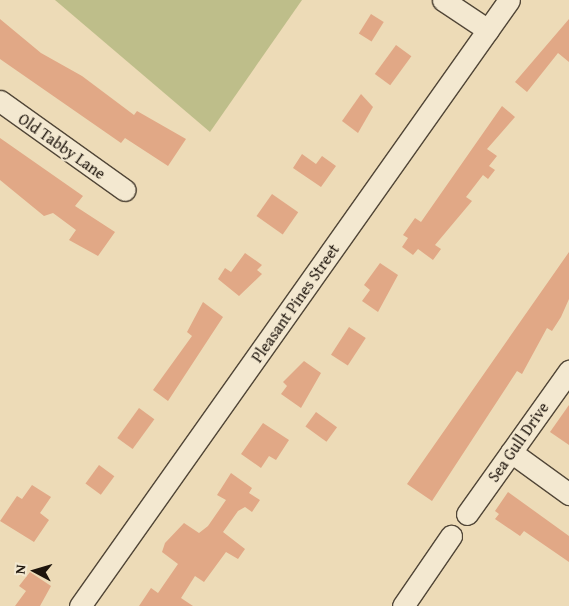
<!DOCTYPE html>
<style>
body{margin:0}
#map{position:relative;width:569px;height:606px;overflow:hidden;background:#eddbb7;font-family:"Gentium Book Plus",serif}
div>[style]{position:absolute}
.green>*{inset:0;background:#bebe8a}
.building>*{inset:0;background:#e1a886;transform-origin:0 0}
.roads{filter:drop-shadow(1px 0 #514637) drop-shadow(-1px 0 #514637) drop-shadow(0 1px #514637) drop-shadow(0 -1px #514637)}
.minor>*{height:21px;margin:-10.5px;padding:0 10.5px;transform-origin:10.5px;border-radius:10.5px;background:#f3e8d0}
span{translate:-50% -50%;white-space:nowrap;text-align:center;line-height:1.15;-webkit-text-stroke:4px #f3e8d0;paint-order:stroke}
.street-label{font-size:16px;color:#1d140c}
.north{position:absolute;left:10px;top:546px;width:50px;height:50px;-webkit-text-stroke:4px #f3e8d0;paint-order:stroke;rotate:276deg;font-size:14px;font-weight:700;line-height:20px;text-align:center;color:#1d140c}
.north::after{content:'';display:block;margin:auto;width:18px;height:22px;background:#1d140c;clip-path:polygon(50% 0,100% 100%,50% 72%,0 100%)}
</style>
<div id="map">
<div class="green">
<i style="clip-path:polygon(55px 0,302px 0,210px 132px)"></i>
</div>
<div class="building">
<i style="left:371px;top:14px;width:15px;height:23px;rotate:32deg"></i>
<i style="clip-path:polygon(0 19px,41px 53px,82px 76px,134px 115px,137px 111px,186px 139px,168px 166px,125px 138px,121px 143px,0 59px)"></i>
<i style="clip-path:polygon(569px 19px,569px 62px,558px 53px,527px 92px,515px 82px)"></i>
<i style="left:396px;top:45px;width:19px;height:36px;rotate:36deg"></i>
<i style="clip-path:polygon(361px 94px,373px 107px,358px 133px,342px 121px)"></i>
<i style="clip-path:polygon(502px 106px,515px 117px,487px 149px,497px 156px,489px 166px,495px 170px,488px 179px,483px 175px,466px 197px,472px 201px,435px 245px,441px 249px,433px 260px,418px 249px,413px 255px,402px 247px,408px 238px,403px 235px,415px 218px,421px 222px)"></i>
<i style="clip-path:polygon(0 138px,83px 196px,75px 206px,115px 232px,98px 256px,69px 240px,76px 230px,53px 213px,44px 216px,0 180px)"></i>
<i style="clip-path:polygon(302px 154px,316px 164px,322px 156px,336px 166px,321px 187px,293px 168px)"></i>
<i style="left:272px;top:194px;width:32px;height:27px;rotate:35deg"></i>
<i style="clip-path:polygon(569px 252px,569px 299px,561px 317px,552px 331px,547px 328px,522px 374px,517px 371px,432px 501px,407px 484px)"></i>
<i style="clip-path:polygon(245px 253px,262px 265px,257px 270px,262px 274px,239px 296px,218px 279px,225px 268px,231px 272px)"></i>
<i style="clip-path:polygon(380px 263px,398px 275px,378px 312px,362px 301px,370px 290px,364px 285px)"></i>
<i style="clip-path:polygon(203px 302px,223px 317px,168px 401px,153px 390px,192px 336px,187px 332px)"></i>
<i style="left:349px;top:327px;width:20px;height:33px;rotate:33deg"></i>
<i style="clip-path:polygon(304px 361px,321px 373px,301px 408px,281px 394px,287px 386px,283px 382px)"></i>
<i style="clip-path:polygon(569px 405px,569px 445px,550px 432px)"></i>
<i style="left:139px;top:408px;width:19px;height:37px;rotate:36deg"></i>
<i style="left:316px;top:412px;width:26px;height:18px;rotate:36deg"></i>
<i style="clip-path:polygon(263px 423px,289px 440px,276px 460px,269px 456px,261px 468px,241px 454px)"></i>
<i style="left:99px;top:465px;width:19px;height:23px;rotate:36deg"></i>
<i style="clip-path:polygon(231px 473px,252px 488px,249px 493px,260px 500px,252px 512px,245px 507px,238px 511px,223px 532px,245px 549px,238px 559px,226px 552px,204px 582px,195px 576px,181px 598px,193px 606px,139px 606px,151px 588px,158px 593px,178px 564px,162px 552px,165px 543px,184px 523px,199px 533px,208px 526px,226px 500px,217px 495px)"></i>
<i style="clip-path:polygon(32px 485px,51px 497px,40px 513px,49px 520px,34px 542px,0 521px,17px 496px,22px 499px)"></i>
<i style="clip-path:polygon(508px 492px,569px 536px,569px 562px,524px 531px,520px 536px,495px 519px,499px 514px,495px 511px)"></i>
<i style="clip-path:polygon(30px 572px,51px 586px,40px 606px,15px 606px,26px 591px,19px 586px)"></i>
</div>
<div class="roads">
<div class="minor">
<i style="left:443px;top:0;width:54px;rotate:33.7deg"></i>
<i style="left:0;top:101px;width:153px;rotate:35.5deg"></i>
<i style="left:511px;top:452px;width:72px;rotate:35.9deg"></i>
<i style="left:467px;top:514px;width:176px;rotate:-54.5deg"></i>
<i style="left:80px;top:606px;width:742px;rotate:-54.7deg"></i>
<i style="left:403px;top:606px;width:85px;rotate:-55.6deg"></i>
</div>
</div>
<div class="street-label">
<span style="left:62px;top:146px;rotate:35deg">Old Tabby Lane</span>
<span style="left:295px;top:303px;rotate:-55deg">Pleasant Pines Street</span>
<span style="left:518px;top:442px;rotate:-55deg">Sea Gull Drive</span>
</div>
<div class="north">N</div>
</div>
